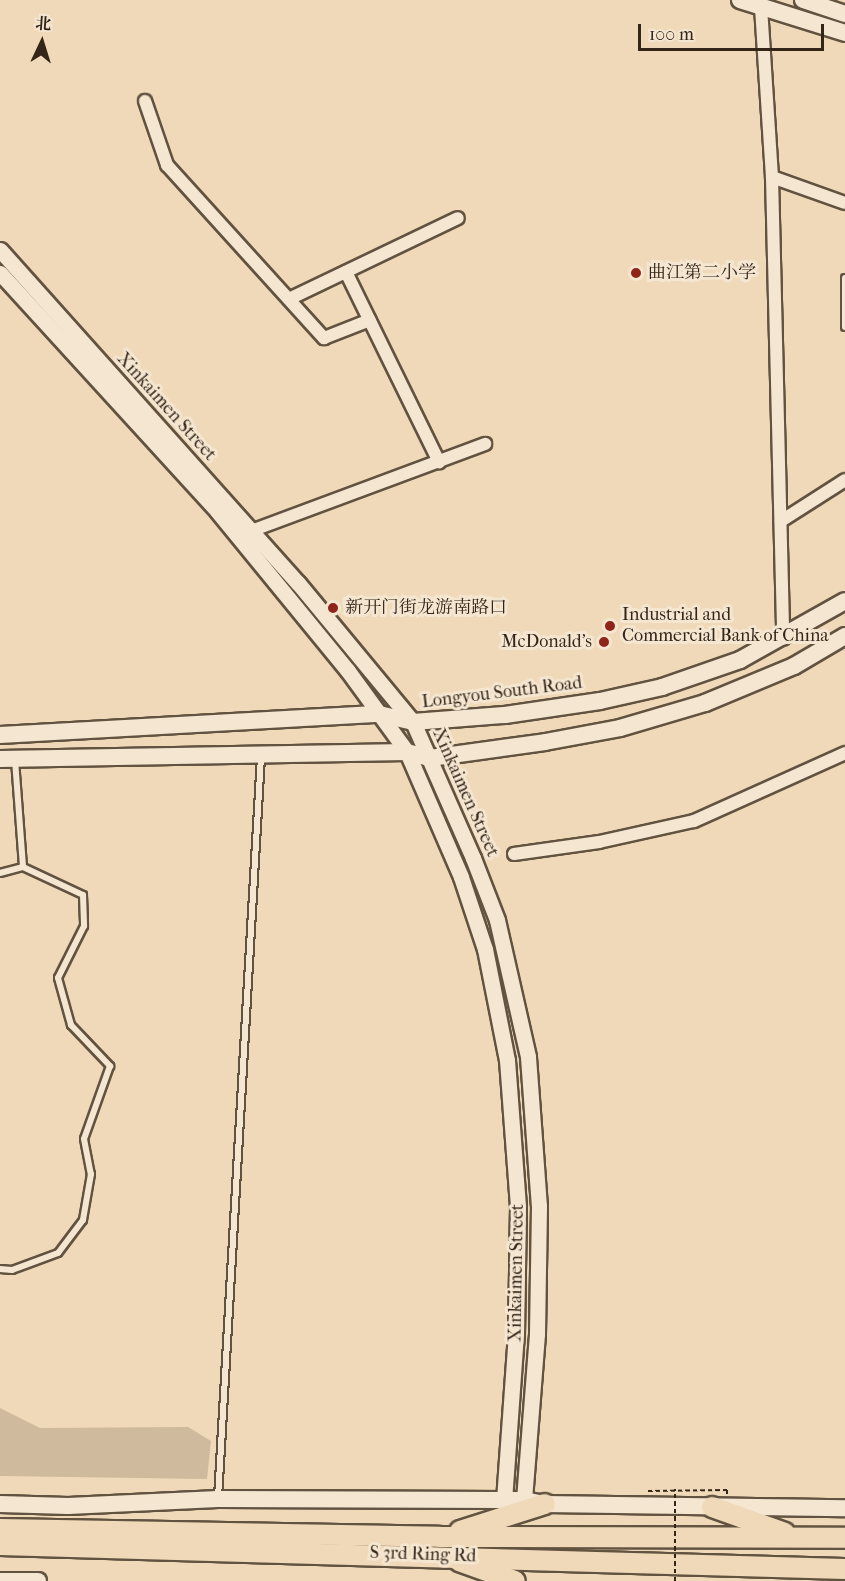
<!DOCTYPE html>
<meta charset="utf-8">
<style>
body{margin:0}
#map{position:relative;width:845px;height:1581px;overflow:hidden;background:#efd9b8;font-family:"IM FELL French Canon","Noto Serif SC",serif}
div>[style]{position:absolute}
.green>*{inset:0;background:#cfba9d}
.path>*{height:2px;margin-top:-1px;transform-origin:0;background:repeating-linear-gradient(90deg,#332518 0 4.5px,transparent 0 7.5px)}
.roads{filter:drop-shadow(2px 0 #625240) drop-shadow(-2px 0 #625240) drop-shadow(0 2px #625240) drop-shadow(0 -2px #625240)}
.service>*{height:6px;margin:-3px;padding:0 3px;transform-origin:3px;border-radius:3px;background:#f5e6d1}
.minor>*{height:12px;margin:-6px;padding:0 6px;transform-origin:6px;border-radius:6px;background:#f5e6d1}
.tertiary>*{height:15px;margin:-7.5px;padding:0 7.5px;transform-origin:7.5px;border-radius:7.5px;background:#f5e6d1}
.secondary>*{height:16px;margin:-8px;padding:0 8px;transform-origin:8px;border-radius:8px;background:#f5e6d1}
.trunk>*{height:20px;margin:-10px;padding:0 10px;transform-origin:10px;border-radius:10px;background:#efd9b8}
.path-bridge>*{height:2px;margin-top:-1px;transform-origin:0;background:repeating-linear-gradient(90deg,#332518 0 4.5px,transparent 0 7.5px)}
.dots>*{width:16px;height:16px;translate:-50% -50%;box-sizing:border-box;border:3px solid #f5e6d1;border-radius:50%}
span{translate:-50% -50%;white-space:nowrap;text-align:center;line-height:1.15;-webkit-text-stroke:6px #f5e6d1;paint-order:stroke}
.poi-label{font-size:18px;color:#332518}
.left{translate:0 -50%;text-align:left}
.right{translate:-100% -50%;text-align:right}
.street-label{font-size:18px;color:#332518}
.north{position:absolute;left:12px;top:12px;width:60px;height:60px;-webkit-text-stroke:4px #f5e6d1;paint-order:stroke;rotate:4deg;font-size:16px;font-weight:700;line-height:24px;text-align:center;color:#332518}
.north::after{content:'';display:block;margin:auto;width:21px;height:27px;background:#332518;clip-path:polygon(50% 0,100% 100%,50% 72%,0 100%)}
.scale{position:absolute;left:638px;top:24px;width:186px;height:27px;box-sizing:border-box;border:3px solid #332518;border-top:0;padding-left:8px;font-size:18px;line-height:21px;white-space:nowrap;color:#332518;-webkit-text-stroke:4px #f5e6d1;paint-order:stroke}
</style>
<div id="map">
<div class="green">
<i style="clip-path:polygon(0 1408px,40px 1428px,188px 1427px,211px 1441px,207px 1479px,0 1476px)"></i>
</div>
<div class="path">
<i style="left:648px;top:1491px;width:79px;rotate:-0.7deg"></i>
<i style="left:727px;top:1490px;width:4px;rotate:90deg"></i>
</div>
<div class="roads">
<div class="service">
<i style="left:845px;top:278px;width:49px;rotate:90deg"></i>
<i style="left:15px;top:760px;width:107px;rotate:85.7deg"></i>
<i style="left:0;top:873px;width:24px;rotate:-15deg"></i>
<i style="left:23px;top:867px;width:66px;rotate:25deg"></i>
<i style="left:83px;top:895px;width:31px;rotate:88deg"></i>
<i style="left:84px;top:926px;width:58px;rotate:116.6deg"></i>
<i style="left:58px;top:978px;width:49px;rotate:74.5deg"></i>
<i style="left:71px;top:1025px;width:57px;rotate:46.4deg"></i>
<i style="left:110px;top:1066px;width:77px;rotate:109.6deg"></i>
<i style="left:84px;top:1139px;width:36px;rotate:79deg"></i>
<i style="left:91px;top:1174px;width:47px;rotate:99.9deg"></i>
<i style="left:83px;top:1220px;width:41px;rotate:127.1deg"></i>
<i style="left:58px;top:1253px;width:49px;rotate:159.7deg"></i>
<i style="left:12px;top:1270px;width:12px;rotate:-175deg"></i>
<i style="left:218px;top:1498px;width:742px;rotate:-86.68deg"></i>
</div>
<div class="minor">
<i style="left:761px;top:7px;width:170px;rotate:86.3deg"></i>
<i style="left:772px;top:177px;width:462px;rotate:88.6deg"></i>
<i style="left:145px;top:101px;width:68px;rotate:71deg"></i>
<i style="left:167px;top:165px;width:234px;rotate:47.8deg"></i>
<i style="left:324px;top:338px;width:49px;rotate:-21.4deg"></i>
<i style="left:772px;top:177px;width:77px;rotate:19.6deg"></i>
<i style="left:346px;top:272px;width:212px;rotate:63.9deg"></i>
<i style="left:289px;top:299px;width:187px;rotate:-25.6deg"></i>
<i style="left:781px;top:521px;width:76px;rotate:-32.6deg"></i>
<i style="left:251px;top:531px;width:250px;rotate:-20.4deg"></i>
<i style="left:514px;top:854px;width:86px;rotate:-8deg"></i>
<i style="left:599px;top:842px;width:97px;rotate:-12.5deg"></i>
<i style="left:694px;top:821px;width:166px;rotate:-24.2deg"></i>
</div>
<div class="tertiary">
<i style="left:0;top:250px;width:447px;rotate:48.2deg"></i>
<i style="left:298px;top:583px;width:180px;rotate:50.4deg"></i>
<i style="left:413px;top:722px;width:149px;rotate:66.2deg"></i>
<i style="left:473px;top:858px;width:66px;rotate:68.8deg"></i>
<i style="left:497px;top:920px;width:140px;rotate:77.2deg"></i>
<i style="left:528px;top:1057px;width:149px;rotate:85.8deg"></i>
<i style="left:539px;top:1206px;width:128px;rotate:90.9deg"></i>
<i style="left:537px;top:1334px;width:167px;rotate:94.5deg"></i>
<i style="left:0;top:273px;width:323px;rotate:47.6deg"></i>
<i style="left:218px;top:512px;width:205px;rotate:50.7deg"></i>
<i style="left:348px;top:671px;width:100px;rotate:53.9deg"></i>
<i style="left:407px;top:752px;width:136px;rotate:66.6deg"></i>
<i style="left:461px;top:877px;width:76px;rotate:71.6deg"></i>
<i style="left:485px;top:949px;width:113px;rotate:78.8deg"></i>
<i style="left:507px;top:1060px;width:147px;rotate:85.7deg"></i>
<i style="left:518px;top:1207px;width:126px;rotate:90.9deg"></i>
<i style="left:516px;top:1333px;width:167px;rotate:94.1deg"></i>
</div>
<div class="secondary">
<i style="left:740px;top:0;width:110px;rotate:17.4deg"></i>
<i style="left:803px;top:0;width:44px;rotate:18.4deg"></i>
<i style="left:0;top:735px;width:380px;rotate:-3.2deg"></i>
<i style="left:379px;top:714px;width:35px;rotate:13deg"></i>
<i style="left:413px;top:722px;width:92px;rotate:-4.4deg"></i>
<i style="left:505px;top:715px;width:96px;rotate:-8.4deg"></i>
<i style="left:600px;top:701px;width:64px;rotate:-12.7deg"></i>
<i style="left:662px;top:687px;width:83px;rotate:-19.1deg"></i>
<i style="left:740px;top:660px;width:120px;rotate:-29.3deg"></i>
<i style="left:0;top:759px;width:407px;rotate:-1deg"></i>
<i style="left:407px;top:752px;width:24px;rotate:15deg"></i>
<i style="left:430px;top:758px;width:116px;rotate:-7.9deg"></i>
<i style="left:545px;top:742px;width:76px;rotate:-10.6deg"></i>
<i style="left:620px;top:728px;width:89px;rotate:-16.4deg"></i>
<i style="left:705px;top:703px;width:96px;rotate:-22.6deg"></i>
<i style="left:794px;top:666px;width:59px;rotate:-30.5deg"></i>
<i style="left:0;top:1504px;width:68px;rotate:1.7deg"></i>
<i style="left:68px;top:1506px;width:150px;rotate:-2.7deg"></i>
<i style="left:218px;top:1499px;width:306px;rotate:0.2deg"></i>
<i style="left:524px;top:1500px;width:21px;rotate:11deg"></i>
<i style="left:545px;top:1504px;width:300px;rotate:0.8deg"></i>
<i style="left:0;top:1581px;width:38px"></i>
</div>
<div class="trunk">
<i style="left:712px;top:1507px;width:77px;rotate:19.6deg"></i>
<i style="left:0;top:1529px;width:440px;rotate:1deg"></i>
<i style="left:440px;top:1537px;width:405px;rotate:0.1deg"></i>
<i style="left:460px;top:1531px;width:89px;rotate:-17.6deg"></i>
<i style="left:0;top:1545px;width:845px;rotate:1.63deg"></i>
<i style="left:459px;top:1561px;width:59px;rotate:19.7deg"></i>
</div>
</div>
<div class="path-bridge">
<i style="left:675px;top:1581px;width:92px;rotate:-90deg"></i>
</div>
<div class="dots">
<i style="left:636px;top:273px;background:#8f2418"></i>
<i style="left:333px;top:608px;background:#8f2418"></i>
<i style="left:610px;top:626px;background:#8f2418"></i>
<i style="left:604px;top:642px;background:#8f2418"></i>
</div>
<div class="poi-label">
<span class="left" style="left:648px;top:273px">曲江第二小学</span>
<span class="left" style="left:345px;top:608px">新开门街龙游南路口</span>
<span class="left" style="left:622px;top:626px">Industrial and<br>Commercial Bank of China</span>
<span class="right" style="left:592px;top:642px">McDonald's</span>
</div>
<div class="street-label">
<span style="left:166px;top:407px;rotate:48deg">Xinkaimen Street</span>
<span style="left:502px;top:693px;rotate:-7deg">Longyou South Road</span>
<span style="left:465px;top:793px;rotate:66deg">Xinkaimen Street</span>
<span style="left:517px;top:1273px;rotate:-89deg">Xinkaimen Street</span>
<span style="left:423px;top:1555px;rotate:2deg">S 3rd Ring Rd</span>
</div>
<div class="north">北</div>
<div class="scale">100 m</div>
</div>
